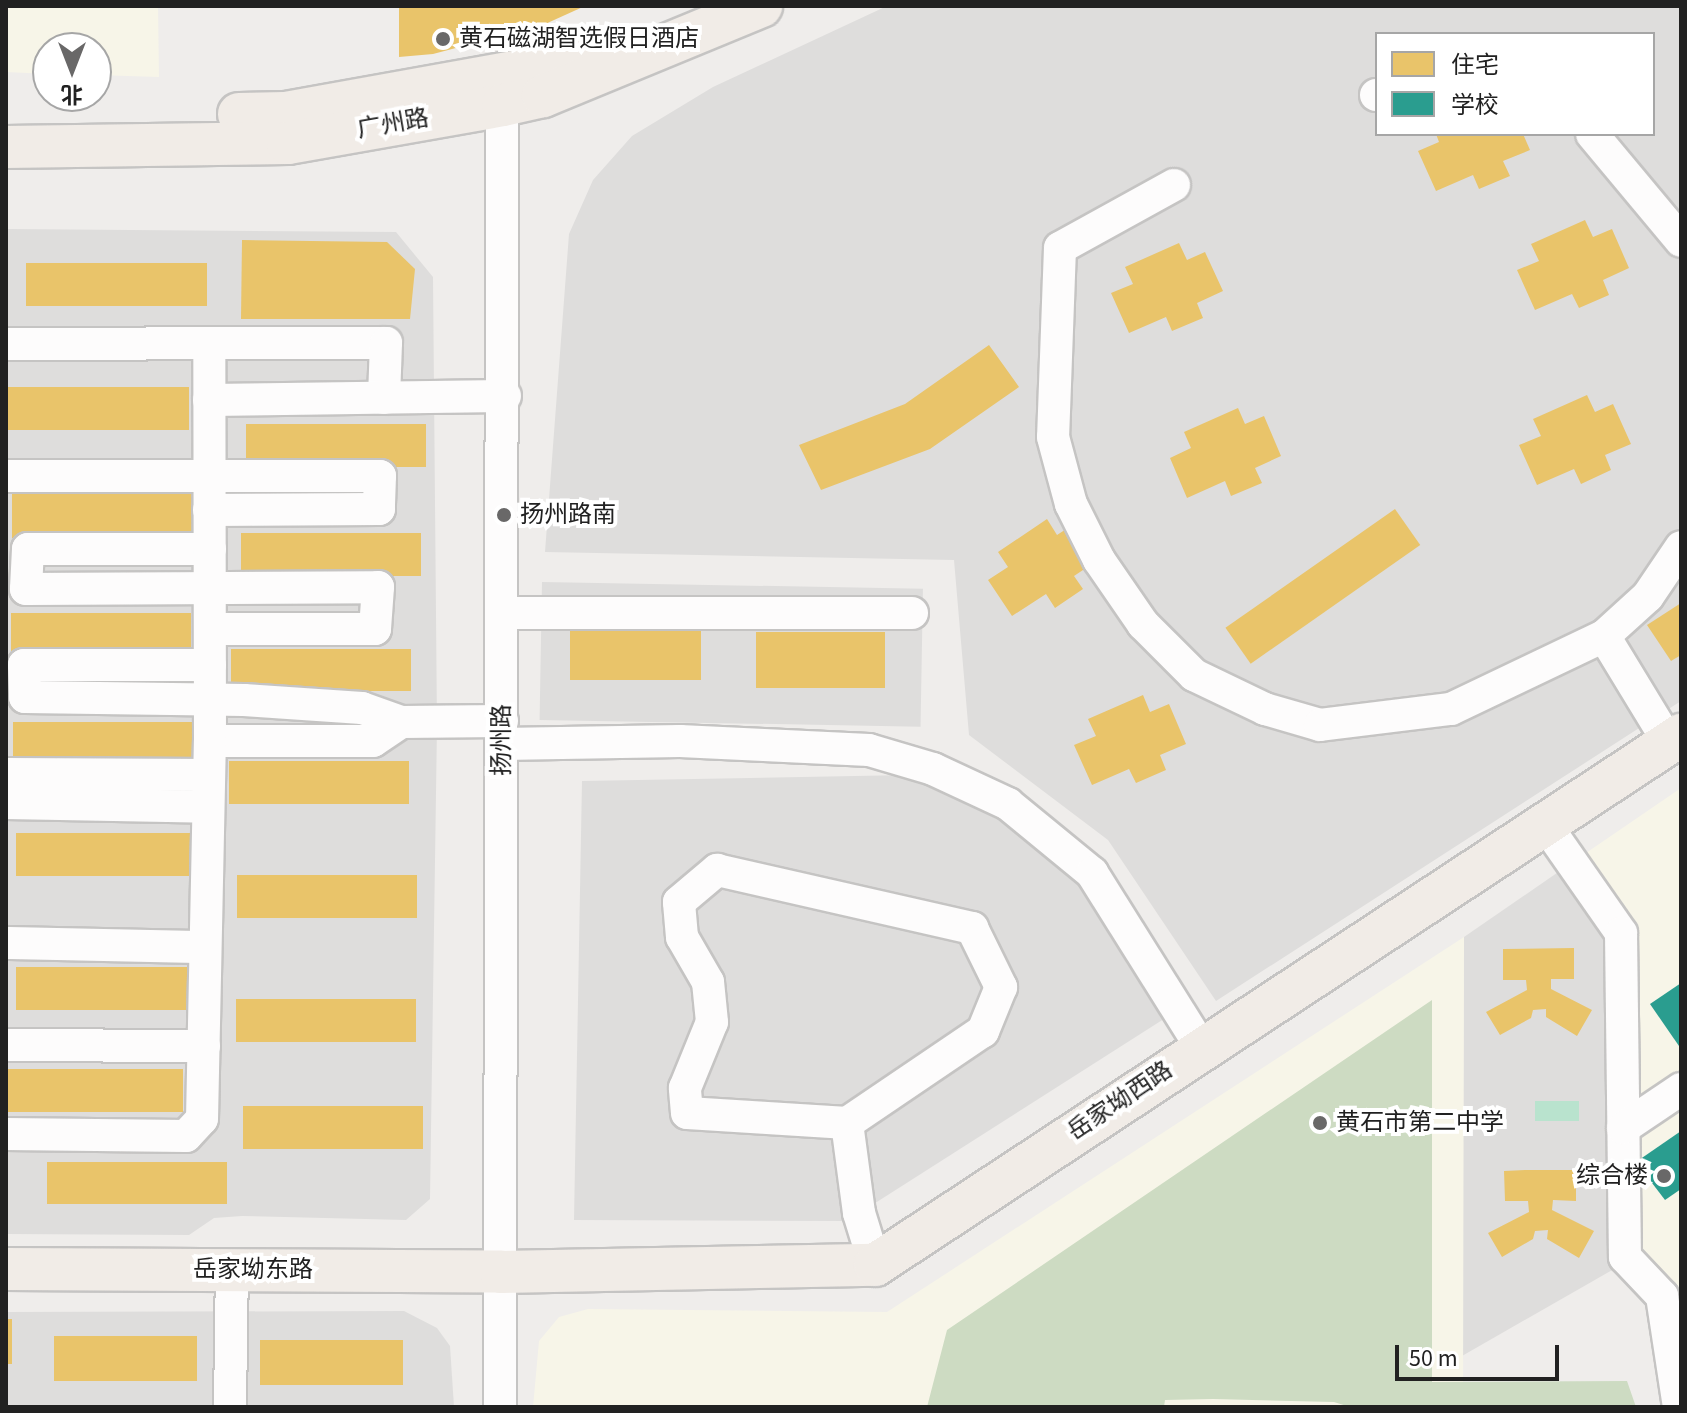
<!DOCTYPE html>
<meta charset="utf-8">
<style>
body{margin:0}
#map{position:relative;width:1687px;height:1413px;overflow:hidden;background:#efedeb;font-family:"Source Sans 3","Noto Sans SC",sans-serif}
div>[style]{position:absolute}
.residential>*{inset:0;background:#dedddc;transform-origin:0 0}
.education>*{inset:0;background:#f7f5e8}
.forest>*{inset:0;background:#cddbc2}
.pitch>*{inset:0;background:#b9e3ce;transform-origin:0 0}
.homes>*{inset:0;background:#e9c46a;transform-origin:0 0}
.schools>*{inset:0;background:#2a9d8f}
.roads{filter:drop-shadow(2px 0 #c5c4c3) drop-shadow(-2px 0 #c5c4c3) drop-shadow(0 2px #c5c4c3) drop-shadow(0 -2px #c5c4c3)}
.minor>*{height:32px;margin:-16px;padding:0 16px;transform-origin:16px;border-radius:16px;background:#fdfcfc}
.major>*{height:42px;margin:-21px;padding:0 21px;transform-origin:21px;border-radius:21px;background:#f1ece7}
.dots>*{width:22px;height:22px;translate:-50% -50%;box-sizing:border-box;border:4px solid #fff;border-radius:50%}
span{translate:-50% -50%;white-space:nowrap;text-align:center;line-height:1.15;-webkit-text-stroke:8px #fff;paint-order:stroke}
.poi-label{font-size:24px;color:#212121}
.left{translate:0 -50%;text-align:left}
.right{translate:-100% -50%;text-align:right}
.street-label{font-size:24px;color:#212121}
.frame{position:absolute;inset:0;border:8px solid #212121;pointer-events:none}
.legend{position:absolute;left:1375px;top:32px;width:280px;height:104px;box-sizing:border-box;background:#fff;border:2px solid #a6a6a6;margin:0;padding:10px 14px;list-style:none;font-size:24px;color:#212121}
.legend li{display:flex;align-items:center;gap:16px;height:40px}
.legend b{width:40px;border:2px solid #a6a6a6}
.north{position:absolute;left:32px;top:32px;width:80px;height:80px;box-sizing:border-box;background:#fff;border:2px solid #a6a6a6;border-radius:50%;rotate:180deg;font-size:22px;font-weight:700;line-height:32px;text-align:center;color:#212121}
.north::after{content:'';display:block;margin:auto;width:28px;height:36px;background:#696868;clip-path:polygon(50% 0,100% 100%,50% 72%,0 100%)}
.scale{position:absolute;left:1395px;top:1345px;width:164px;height:36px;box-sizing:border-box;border:4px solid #212121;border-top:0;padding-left:10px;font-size:24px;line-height:28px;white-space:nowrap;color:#212121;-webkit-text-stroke:6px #fff;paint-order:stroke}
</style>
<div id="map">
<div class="residential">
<i style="clip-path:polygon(evenodd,887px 6px,1681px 6px,1681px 701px,1216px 1001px,1108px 840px,969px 735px,954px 560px,545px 552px,569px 234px,593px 180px,632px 136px,713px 87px,887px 6px,1377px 34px,1653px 34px,1653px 134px,1377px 134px,1377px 34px)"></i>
<i style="clip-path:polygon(6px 229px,396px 232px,433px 277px,437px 726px,430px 1199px,406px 1220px,242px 1216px,214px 1218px,189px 1235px,6px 1234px)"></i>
<i style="left:542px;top:582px;width:381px;height:138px;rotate:1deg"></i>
<i style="clip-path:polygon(908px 775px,997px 819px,1084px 886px,1167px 1017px,847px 1221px,574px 1220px,582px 781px)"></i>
<i style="clip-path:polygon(1567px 866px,1614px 938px,1621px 1265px,1462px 1356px,1464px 937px)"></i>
<i style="clip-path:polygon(404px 1311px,437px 1328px,450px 1346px,454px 1407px,6px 1407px,6px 1312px)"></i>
</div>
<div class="education">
<i style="clip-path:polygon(6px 6px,158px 6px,159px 77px,96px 75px,96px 48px,48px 48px,48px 74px,6px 72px)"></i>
<i style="clip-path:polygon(1681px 788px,1681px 1407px,1651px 1298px,1621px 1265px,1614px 938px,1567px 866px)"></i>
<i style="clip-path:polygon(1464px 937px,1463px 1407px,533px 1407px,539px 1341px,559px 1317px,588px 1309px,887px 1312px)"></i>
</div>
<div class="forest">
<i style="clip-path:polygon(1432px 1000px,1432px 1382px,1627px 1381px,1636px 1407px,1350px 1407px,1334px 1402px,1213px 1399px,1165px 1400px,1164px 1407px,927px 1407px,947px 1330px)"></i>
</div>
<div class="pitch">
<i style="left:1579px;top:1101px;width:20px;height:44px;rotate:90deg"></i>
</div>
<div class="homes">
<i style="clip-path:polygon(399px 6px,585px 6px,543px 25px,433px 54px,399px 57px)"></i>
<i style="clip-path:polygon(1436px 134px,1523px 134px,1530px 150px,1503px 161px,1510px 176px,1479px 189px,1473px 175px,1436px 191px,1418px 151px,1439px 142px)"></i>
<i style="clip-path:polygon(1585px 220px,1593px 237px,1612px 229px,1629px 268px,1603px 280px,1609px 295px,1579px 308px,1572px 294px,1535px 310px,1517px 270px,1539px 261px,1531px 244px)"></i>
<i style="clip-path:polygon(242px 240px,387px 242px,415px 269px,410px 319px,241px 319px)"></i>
<i style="clip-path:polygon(1179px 243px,1187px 260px,1205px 252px,1223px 291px,1197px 303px,1203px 318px,1172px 331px,1166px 317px,1129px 333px,1111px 293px,1133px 284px,1125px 267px)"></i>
<i style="left:26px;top:263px;width:181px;height:43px"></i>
<i style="clip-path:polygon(989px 345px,1019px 387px,930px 449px,821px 490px,799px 445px,905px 404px)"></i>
<i style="left:7px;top:387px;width:182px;height:43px"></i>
<i style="clip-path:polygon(1587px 395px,1595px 412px,1613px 404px,1631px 444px,1605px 455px,1611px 470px,1581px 484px,1574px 469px,1537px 485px,1519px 445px,1541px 436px,1533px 419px)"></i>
<i style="clip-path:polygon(1238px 408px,1245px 424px,1264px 416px,1281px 456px,1255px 468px,1262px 483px,1231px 496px,1225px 481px,1187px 498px,1170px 458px,1191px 448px,1184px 432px)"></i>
<i style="left:246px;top:424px;width:180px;height:43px"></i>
<i style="left:12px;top:494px;width:182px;height:44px"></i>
<i style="left:1395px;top:509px;width:44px;height:207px;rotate:55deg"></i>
<i style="clip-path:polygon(1047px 519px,1057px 535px,1074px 524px,1098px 560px,1074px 576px,1083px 589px,1055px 608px,1046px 594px,1012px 616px,988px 580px,1008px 567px,998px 552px)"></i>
<i style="left:241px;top:533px;width:180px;height:43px"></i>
<i style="clip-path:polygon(1681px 603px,1681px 655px,1671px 661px,1647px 625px)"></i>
<i style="left:11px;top:613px;width:180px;height:43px"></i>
<i style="left:570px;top:628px;width:131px;height:52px"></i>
<i style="left:756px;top:632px;width:129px;height:56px"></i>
<i style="left:231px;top:649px;width:180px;height:42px"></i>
<i style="clip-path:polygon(1143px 695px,1150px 712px,1169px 704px,1186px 744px,1160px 755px,1166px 770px,1136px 783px,1129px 769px,1092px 785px,1074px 745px,1096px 736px,1088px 719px)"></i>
<i style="left:13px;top:722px;width:180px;height:43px"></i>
<i style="left:229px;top:761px;width:180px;height:43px"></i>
<i style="left:16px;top:833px;width:181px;height:43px"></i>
<i style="left:237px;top:875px;width:180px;height:43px"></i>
<i style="clip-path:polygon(1574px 948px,1574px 979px,1551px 979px,1551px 989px,1592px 1010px,1577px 1036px,1546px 1017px,1546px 1009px,1533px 1010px,1531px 1018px,1500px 1035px,1486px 1012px,1527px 990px,1526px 980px,1503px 980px,1503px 949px)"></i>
<i style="left:16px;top:967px;width:181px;height:43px"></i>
<i style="left:236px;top:999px;width:180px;height:43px"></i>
<i style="left:6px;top:1069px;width:177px;height:43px"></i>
<i style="left:243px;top:1106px;width:180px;height:43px"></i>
<i style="left:47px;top:1162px;width:180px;height:42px"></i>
<i style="clip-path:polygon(1525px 1170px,1576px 1170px,1576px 1201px,1553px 1200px,1552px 1210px,1594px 1231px,1579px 1258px,1547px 1239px,1548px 1230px,1535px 1231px,1533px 1239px,1502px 1257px,1488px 1233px,1529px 1212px,1528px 1201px,1505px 1201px,1504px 1171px)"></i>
<i style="left:6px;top:1319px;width:6px;height:45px"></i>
<i style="left:197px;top:1336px;width:45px;height:143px;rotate:90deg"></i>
<i style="left:403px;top:1340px;width:45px;height:143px;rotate:90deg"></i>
</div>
<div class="schools">
<i style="clip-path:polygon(1681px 983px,1681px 1045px,1679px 1046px,1650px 1004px)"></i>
<i style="clip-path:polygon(1681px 1131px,1681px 1189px,1665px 1200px,1636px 1162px)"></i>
</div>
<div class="roads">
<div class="minor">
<i style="left:1376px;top:95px;width:1px"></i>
<i style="left:1592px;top:134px;width:139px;rotate:50.2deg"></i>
<i style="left:1174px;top:185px;width:130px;rotate:151.1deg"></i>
<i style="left:1060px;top:248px;width:189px;rotate:92.1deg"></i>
<i style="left:1053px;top:437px;width:69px;rotate:75deg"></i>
<i style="left:1071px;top:504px;width:63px;rotate:63.4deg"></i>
<i style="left:1099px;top:560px;width:78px;rotate:55.5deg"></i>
<i style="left:1143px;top:624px;width:72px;rotate:45deg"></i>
<i style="left:1194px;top:675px;width:79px;rotate:25.6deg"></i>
<i style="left:1265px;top:709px;width:57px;rotate:16.2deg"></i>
<i style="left:1320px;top:725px;width:132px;rotate:-7deg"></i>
<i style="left:1451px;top:709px;width:170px;rotate:-25.5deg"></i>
<i style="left:1604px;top:636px;width:125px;rotate:58.7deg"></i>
<i style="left:6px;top:344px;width:380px;rotate:-0.2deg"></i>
<i style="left:386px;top:343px;width:55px;rotate:92.1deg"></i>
<i style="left:209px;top:400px;width:296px;rotate:-0.8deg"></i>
<i style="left:6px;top:476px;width:374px"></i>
<i style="left:380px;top:476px;width:33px;rotate:92deg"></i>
<i style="left:379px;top:509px;width:170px;rotate:179.7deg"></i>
<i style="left:210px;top:549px;width:182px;rotate:180deg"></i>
<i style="left:28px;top:549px;width:40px;rotate:92.9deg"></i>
<i style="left:26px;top:589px;width:352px;rotate:-0.3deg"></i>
<i style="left:378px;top:587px;width:42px;rotate:94.1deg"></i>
<i style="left:375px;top:629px;width:165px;rotate:180deg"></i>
<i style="left:503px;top:613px;width:409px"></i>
<i style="left:1604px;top:636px;width:59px;rotate:-42.3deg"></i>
<i style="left:1648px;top:596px;width:59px;rotate:-56deg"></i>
<i style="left:210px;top:665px;width:186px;rotate:180deg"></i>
<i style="left:24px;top:665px;width:32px;rotate:88deg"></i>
<i style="left:25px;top:697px;width:219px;rotate:0.8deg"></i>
<i style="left:244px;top:700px;width:118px;rotate:3.9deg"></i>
<i style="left:362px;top:708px;width:41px;rotate:19.7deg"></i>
<i style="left:401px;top:722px;width:101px;rotate:-0.6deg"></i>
<i style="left:210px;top:741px;width:163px"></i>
<i style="left:373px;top:741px;width:34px;rotate:-34deg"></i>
<i style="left:502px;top:744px;width:178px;rotate:-1deg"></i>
<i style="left:680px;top:741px;width:189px;rotate:2.7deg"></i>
<i style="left:869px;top:750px;width:67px;rotate:16.5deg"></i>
<i style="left:933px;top:769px;width:83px;rotate:25deg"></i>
<i style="left:1008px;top:804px;width:109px;rotate:39.4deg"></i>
<i style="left:1092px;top:873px;width:205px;rotate:57.9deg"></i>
<i style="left:6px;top:774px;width:203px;rotate:0.3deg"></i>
<i style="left:6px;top:803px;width:202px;rotate:1.1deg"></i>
<i style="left:1545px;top:824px;width:133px;rotate:55.1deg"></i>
<i style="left:1621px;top:933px;width:324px;rotate:89.3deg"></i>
<i style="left:1625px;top:1257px;width:54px;rotate:46.5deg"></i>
<i style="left:1662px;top:1296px;width:112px;rotate:81.3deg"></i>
<i style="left:6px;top:943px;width:199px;rotate:1.2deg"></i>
<i style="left:6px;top:1045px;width:198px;rotate:0.3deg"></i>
<i style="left:847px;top:1123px;width:160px;rotate:-176.4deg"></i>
<i style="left:687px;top:1113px;width:25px;rotate:-95deg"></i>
<i style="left:685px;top:1088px;width:71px;rotate:-67.8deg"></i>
<i style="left:712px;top:1022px;width:40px;rotate:-95.7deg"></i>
<i style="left:708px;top:982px;width:52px;rotate:-120deg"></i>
<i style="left:682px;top:937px;width:35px;rotate:-95deg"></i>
<i style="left:679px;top:902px;width:50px;rotate:-40.1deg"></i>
<i style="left:717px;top:870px;width:262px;rotate:12.8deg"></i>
<i style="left:972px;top:928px;width:66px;rotate:63.8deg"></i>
<i style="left:1001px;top:987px;width:48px;rotate:112.2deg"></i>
<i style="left:983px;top:1031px;width:164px;rotate:145.9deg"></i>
<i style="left:847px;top:1123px;width:91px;rotate:82.4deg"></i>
<i style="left:859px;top:1213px;width:54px;rotate:72.9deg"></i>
<i style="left:1623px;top:1128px;width:70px;rotate:-33.9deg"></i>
<i style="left:6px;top:1134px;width:180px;rotate:0.6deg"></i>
<i style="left:186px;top:1136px;width:23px;rotate:-47deg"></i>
<i style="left:202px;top:1119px;width:378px;rotate:-88.8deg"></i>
<i style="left:210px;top:741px;width:398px;rotate:-90.1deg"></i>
<i style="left:230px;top:1407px;width:137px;rotate:-89.2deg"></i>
<i style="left:500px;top:1407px;width:1325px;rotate:-89.91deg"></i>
</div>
<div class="major">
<i style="left:239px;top:114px;width:47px;rotate:-1.2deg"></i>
<i style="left:286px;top:113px;width:253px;rotate:-10.2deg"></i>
<i style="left:535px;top:68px;width:54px;rotate:-21.8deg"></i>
<i style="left:6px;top:147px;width:282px;rotate:-0.8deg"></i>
<i style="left:288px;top:143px;width:218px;rotate:-10deg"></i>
<i style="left:503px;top:105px;width:41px;rotate:-12.7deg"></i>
<i style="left:543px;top:96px;width:236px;rotate:-22.4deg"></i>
<i style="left:6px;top:1269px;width:495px;rotate:0.3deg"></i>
<i style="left:501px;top:1272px;width:374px;rotate:-1.1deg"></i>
<i style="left:875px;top:1265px;width:965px;rotate:-33.33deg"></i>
</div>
</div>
<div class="dots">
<i style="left:443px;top:39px;background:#696868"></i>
<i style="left:504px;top:515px;background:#696868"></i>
<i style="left:1320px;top:1123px;background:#696868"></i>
<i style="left:1664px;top:1176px;background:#696868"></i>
</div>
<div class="poi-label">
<span class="left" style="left:459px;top:39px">黄石磁湖智选假日酒店</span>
<span class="left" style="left:520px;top:515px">扬州路南</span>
<span class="left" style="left:1336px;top:1123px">黄石市第二中学</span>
<span class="right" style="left:1648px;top:1176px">综合楼</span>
</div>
<div class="street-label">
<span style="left:393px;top:124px;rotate:-10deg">广州路</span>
<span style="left:502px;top:740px;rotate:-90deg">扬州路</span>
<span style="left:1120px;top:1101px;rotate:-34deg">岳家坳西路</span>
<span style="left:253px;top:1270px">岳家坳东路</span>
</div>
<div class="frame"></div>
<ul class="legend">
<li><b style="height:22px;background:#e9c46a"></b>住宅</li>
<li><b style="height:22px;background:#2a9d8f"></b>学校</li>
</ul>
<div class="north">北</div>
<div class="scale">50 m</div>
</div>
